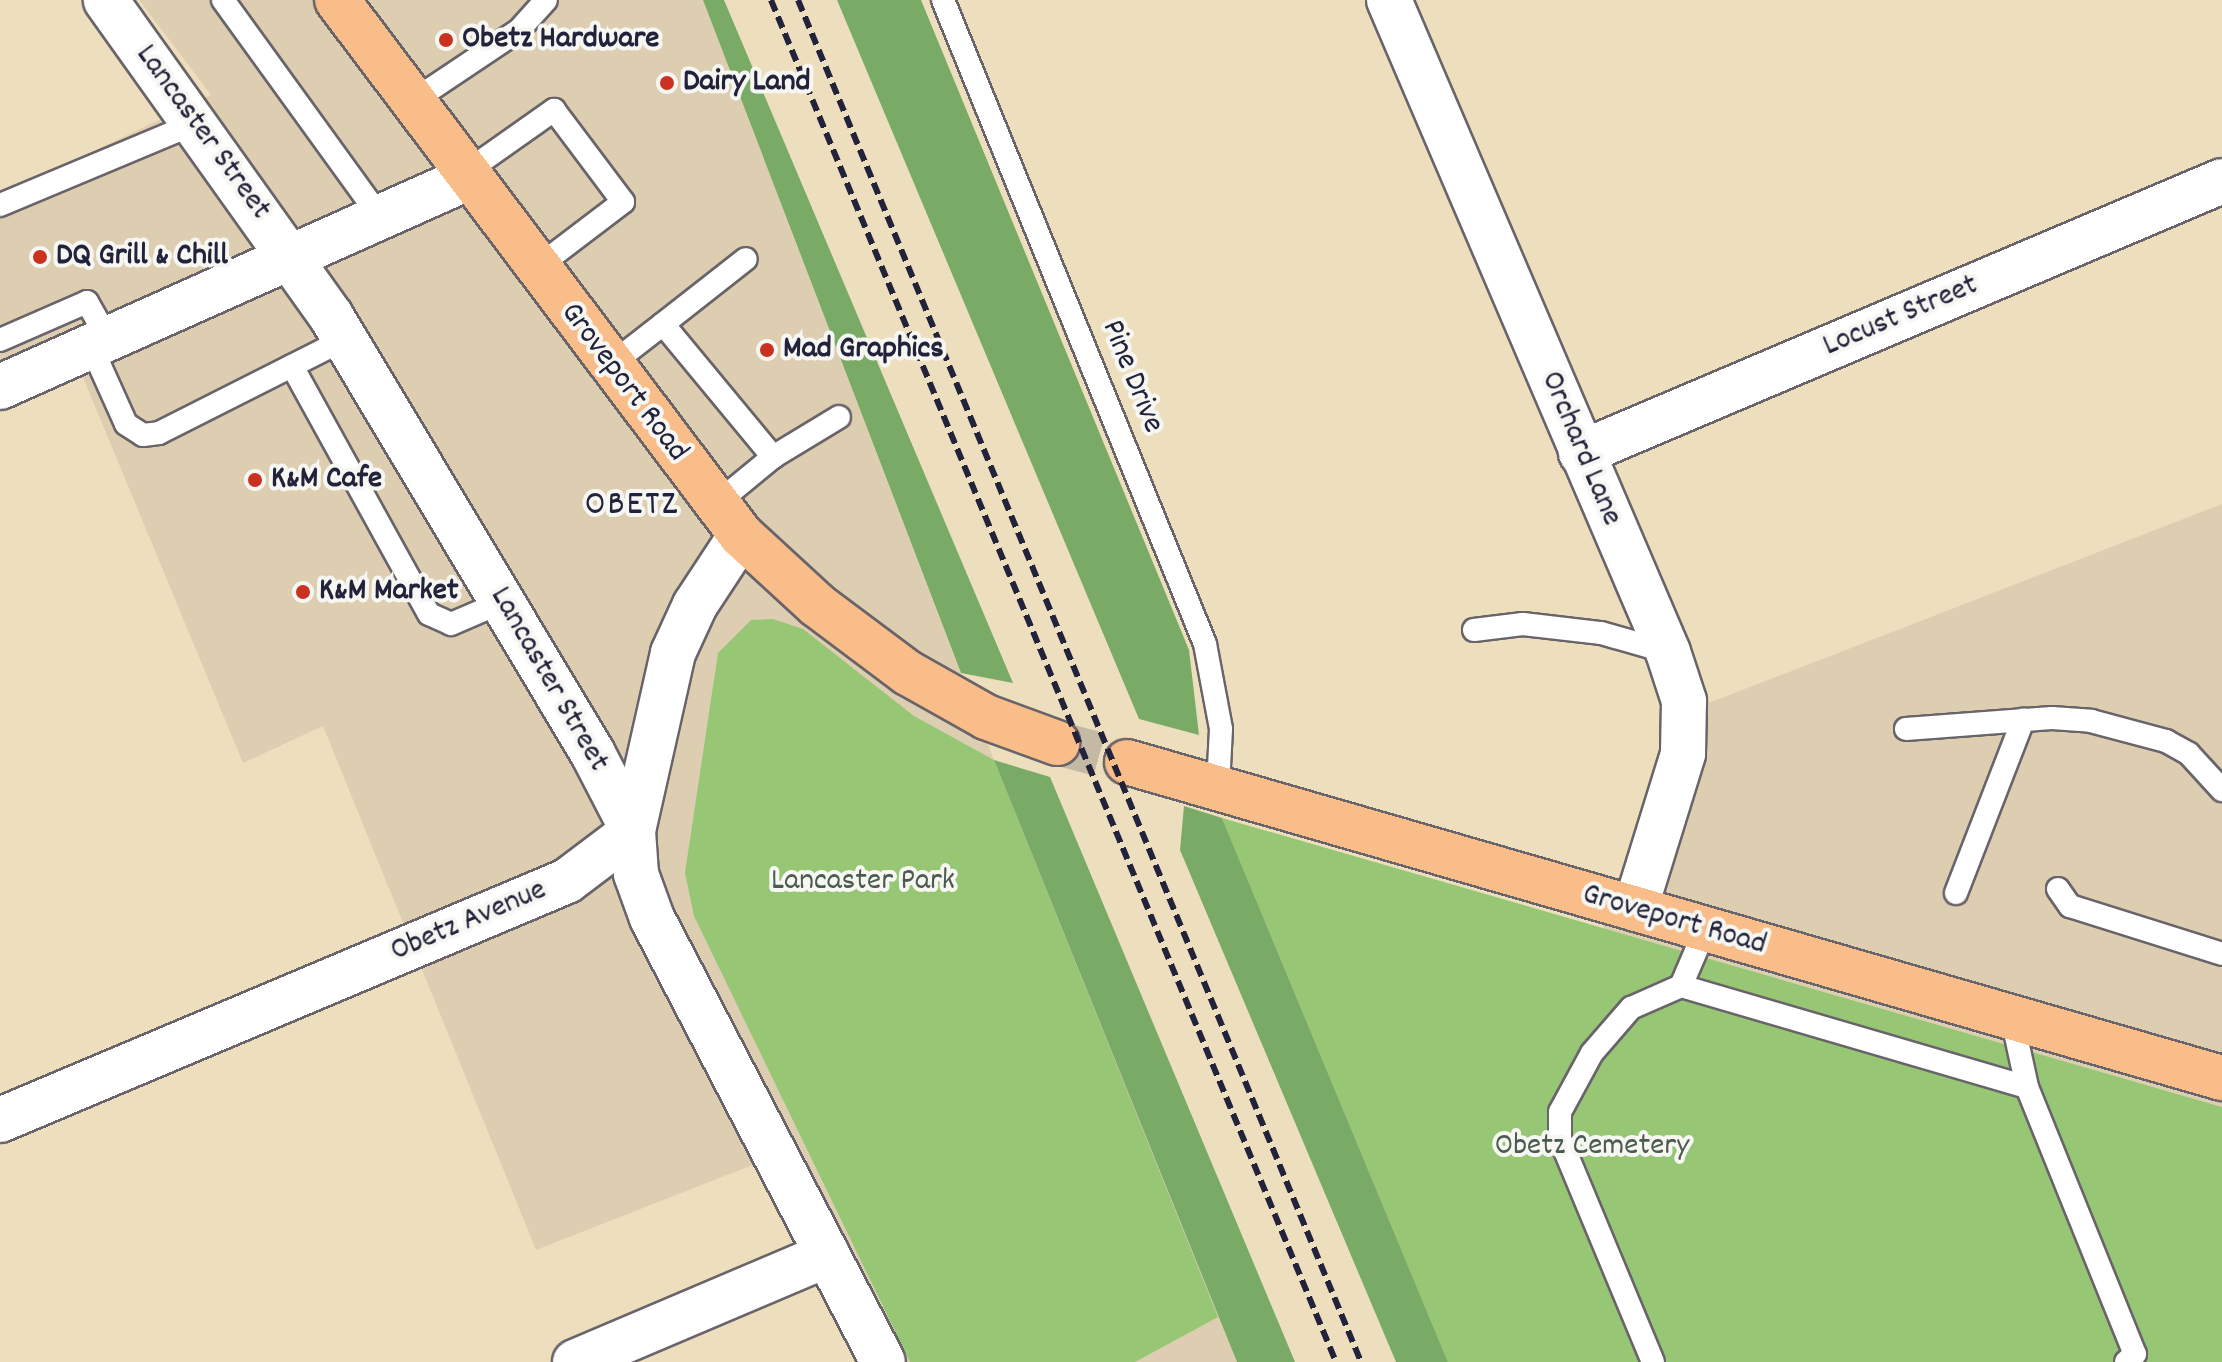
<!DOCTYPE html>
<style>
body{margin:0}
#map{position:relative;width:2222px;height:1362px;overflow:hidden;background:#eddfbe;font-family:Dekko,sans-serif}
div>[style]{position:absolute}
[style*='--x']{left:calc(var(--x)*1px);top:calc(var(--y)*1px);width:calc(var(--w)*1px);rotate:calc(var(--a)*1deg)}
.built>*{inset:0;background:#ddceb2}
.green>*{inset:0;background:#97c674}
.forest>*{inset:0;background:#79ab66}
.primary-tunnel>*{height:44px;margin-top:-22px;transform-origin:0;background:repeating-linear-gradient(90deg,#c4b9a4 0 44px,transparent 0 66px)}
.roads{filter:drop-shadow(2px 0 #696469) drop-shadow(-2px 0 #696469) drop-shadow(0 2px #696469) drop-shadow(0 -2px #696469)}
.service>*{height:22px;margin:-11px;padding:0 11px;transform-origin:11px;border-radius:11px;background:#fff}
.minor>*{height:44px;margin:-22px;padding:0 22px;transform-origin:22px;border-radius:22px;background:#fff}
.tertiary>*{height:44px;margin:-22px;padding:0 22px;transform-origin:22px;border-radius:22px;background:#fff}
.primary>*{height:44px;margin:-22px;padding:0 22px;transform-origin:22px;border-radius:22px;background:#f8bd88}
.rail>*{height:6px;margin-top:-3px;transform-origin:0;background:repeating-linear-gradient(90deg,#22223b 0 12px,transparent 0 18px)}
.dots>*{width:22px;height:22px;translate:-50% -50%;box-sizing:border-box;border:4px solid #f6f6f2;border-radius:50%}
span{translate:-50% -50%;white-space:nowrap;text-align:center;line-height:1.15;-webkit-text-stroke:8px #f6f6f2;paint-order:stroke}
.poi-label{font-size:32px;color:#22223b;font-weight:700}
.left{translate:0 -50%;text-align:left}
.street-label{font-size:32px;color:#22223b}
.park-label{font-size:32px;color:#4b5b4f}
.quarter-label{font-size:36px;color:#22223b;letter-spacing:2px}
</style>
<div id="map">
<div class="built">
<i style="clip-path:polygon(139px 0,703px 0,994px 760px,1237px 1362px,906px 1362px,793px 1149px,536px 1250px,323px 726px,243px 763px,82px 375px,0 411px,0 196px,211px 95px)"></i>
<i style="clip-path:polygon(2222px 504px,2222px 1107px,1603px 928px,1670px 718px)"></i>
</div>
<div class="green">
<i style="clip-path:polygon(773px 619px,803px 629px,914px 716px,994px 760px,1218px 1317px,1135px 1362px,910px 1362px,694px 916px,685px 873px,718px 653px,751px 620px)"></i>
<i style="clip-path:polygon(1222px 818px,2222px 1107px,2222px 1362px,1448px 1362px)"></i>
</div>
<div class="forest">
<i style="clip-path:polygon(703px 0,724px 0,1013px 683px,961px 673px)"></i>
<i style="clip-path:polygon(837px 0,921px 0,1189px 650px,1199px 735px,1139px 719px)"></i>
<i style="clip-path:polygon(994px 760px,1050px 777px,1295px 1362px,1237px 1362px)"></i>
<i style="clip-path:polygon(1184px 806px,1222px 818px,1448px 1362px,1396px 1362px,1180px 850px)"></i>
</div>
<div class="primary-tunnel">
<i style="--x:1057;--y:743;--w:73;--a:15.2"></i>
</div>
<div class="roads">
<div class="service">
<i style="--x:223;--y:0;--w:268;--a:54.1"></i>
<i style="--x:943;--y:0;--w:695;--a:67.86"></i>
<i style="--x:1205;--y:644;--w:86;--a:79.3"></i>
<i style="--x:1221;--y:729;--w:58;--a:93"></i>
<i style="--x:413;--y:101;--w:128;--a:-33.8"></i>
<i style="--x:519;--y:30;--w:40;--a:-48"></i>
<i style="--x:466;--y:172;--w:108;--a:-35.2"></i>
<i style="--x:554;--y:110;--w:115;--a:53.1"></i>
<i style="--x:623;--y:202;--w:109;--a:142.8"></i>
<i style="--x:0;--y:205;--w:212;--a:-22.7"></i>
<i style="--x:663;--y:324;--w:105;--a:-38.1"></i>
<i style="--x:0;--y:340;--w:95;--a:-23.6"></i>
<i style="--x:87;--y:302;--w:43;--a:60.4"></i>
<i style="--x:91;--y:346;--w:85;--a:65.8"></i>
<i style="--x:126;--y:424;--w:20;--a:33"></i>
<i style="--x:143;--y:435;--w:16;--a:-7"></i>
<i style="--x:159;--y:433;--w:208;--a:-26.8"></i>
<i style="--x:292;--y:366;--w:283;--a:61.1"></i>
<i style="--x:429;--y:614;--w:24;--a:24"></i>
<i style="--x:451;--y:624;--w:56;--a:-23.3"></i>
<i style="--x:609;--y:366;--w:68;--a:-37.9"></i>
<i style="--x:663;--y:324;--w:173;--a:50.4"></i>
<i style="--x:773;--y:457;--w:74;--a:140.5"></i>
<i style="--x:773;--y:457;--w:77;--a:-31.2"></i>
<i style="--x:1474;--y:630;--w:49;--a:-7"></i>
<i style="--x:1523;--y:624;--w:79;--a:6.6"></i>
<i style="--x:1601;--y:633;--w:70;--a:15.8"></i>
<i style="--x:1906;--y:729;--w:146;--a:-4.3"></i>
<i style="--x:2052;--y:718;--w:39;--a:4"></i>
<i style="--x:2091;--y:721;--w:78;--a:14.9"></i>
<i style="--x:2166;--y:741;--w:26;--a:29"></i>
<i style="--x:2189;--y:754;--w:49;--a:47.5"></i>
<i style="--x:2058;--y:889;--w:21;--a:55"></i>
<i style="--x:2070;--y:906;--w:159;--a:17.5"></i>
<i style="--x:1956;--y:893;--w:186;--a:-68.8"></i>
<i style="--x:1681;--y:986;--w:360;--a:16.3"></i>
<i style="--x:2012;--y:1018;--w:71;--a:77.7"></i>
<i style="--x:2027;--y:1087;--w:288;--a:68"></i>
<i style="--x:2135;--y:1354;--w:12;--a:138"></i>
<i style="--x:1653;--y:1362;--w:242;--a:-112.6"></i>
<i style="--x:1560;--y:1139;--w:27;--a:-90"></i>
<i style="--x:1560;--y:1112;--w:67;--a:-61.5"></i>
<i style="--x:1592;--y:1053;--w:60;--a:-49.1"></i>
<i style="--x:1631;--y:1008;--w:55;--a:-23.7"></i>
<i style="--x:1681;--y:986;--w:61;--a:-66.8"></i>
</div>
<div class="minor">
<i style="--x:1389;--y:0;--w:709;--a:66.83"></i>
<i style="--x:1668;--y:652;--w:52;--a:71.9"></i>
<i style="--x:1684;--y:701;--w:53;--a:91.1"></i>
<i style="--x:1683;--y:754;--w:162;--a:107.2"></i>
<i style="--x:0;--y:387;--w:515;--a:-24.08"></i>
<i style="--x:1581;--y:453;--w:696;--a:-22.99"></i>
<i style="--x:0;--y:1120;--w:615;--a:-22.86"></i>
<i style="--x:567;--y:881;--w:83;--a:-37.1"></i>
<i style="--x:633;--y:831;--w:89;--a:-117.4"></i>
<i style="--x:592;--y:752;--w:508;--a:-120.91"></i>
<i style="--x:331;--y:316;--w:388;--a:-125.5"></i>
<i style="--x:575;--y:1362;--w:274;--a:-23"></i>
</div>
<div class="tertiary">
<i style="--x:741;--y:535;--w:84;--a:123.3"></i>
<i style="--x:695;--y:605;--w:53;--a:114.6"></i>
<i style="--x:673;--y:653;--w:182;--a:102.7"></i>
<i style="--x:633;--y:831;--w:43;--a:86"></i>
<i style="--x:636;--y:874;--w:47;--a:70"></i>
<i style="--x:652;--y:918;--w:500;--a:62.51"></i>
</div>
<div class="primary">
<i style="--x:337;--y:0;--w:670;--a:52.94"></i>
<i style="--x:741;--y:535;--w:103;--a:42.6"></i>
<i style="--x:817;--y:605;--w:114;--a:36.8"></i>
<i style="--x:908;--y:673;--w:90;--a:29.4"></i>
<i style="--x:986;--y:717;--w:76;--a:20.1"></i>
<i style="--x:1127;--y:762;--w:1140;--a:16.1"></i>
</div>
</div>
<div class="rail">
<i style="--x:771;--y:0;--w:1475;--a:67.47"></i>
<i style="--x:798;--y:0;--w:1474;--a:67.54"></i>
</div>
<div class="dots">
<i style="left:446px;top:40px;background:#c8321e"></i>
<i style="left:667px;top:83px;background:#c8321e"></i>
<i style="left:40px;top:257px;background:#c8321e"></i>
<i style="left:767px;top:350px;background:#c8321e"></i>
<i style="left:255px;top:480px;background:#c8321e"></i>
<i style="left:303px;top:592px;background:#c8321e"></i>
</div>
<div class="poi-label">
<span class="left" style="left:462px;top:40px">Obetz Hardware</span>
<span class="left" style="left:683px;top:83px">Dairy Land</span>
<span class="left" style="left:56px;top:257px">DQ Grill &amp; Chill</span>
<span class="left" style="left:783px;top:350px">Mad Graphics</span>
<span class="left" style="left:271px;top:480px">K&amp;M Cafe</span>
<span class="left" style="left:319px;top:592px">K&amp;M Market</span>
</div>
<div class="street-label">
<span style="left:202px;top:133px;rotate:54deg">Lancaster Street</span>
<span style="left:1901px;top:317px;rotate:-23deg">Locust Street</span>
<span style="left:1131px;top:377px;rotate:68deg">Pine Drive</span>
<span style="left:623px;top:383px;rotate:53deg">Groveport Road</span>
<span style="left:1580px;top:449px;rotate:67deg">Orchard Lane</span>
<span style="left:548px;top:680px;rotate:60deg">Lancaster Street</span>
<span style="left:1674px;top:921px;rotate:16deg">Groveport Road</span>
<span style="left:469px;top:922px;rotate:-23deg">Obetz Avenue</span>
</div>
<div class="park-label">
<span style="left:863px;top:882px">Lancaster Park</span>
<span style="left:1592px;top:1147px">Obetz Cemetery</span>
</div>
<div class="quarter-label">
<span style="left:632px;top:507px">OBETZ</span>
</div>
</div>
